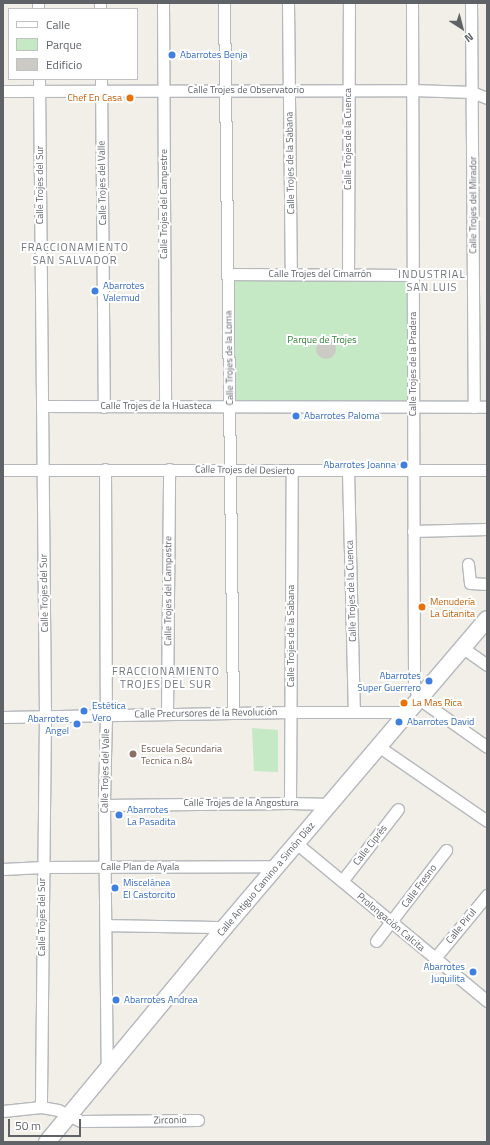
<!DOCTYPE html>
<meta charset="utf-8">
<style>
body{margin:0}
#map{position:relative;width:490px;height:1145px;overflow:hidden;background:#f1efe8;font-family:"Titillium Web",sans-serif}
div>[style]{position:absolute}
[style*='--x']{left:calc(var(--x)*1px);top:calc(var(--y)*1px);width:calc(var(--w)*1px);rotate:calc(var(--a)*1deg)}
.green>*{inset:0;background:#c5e8c5;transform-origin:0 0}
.building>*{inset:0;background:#cccac5}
.round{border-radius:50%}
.roads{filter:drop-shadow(1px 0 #b5b8bc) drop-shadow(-1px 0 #b5b8bc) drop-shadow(0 1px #b5b8bc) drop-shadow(0 -1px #b5b8bc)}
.street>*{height:11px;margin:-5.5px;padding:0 5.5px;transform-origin:5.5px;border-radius:5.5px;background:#fff}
.secondary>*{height:16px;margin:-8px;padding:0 8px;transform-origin:8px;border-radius:8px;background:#fff}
.dots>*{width:11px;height:11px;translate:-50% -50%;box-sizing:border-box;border:2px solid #fff;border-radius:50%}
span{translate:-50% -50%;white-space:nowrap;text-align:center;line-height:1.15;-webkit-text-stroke:4px #fff;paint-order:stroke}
.shop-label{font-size:10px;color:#366cbe}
.left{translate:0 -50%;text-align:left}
.right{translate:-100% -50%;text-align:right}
.street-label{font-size:10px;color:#5f6368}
.food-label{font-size:10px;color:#c56008}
.park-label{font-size:10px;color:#348238}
.education-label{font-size:10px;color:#785e54}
.neighbourhood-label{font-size:11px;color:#70757a;letter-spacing:1px}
.frame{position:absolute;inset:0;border:4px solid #5f6368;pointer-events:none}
.legend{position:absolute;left:8px;top:8px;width:130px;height:72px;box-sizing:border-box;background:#fff;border:1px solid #bfc1c3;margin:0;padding:5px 7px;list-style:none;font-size:12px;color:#5f6368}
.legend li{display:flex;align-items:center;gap:8px;height:20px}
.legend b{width:20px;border:1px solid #bfc1c3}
.north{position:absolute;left:442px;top:8px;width:40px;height:40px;-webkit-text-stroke:3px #fff;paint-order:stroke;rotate:144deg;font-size:11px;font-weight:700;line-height:16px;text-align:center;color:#5f6368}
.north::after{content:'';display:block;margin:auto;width:14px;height:18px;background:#5f6368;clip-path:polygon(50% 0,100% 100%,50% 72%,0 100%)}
.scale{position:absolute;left:8px;top:1119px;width:73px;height:18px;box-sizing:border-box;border:2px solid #5f6368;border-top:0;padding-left:5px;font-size:12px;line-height:14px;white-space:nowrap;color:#5f6368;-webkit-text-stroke:3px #fff;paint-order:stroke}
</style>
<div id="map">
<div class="green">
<i style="left:235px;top:278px;width:174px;height:124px"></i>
<i style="clip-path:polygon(252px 728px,278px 730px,278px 772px,254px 771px)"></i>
</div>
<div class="building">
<i class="round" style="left:316px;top:339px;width:20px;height:20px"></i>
</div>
<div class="roads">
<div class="street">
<i style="--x:38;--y:3;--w:6;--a:90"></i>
<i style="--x:100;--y:3;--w:6;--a:90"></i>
<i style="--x:163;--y:3;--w:403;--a:89.7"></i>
<i style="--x:224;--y:3;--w:710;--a:89.27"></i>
<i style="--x:288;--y:3;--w:271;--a:89.4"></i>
<i style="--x:412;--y:3;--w:683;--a:89.83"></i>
<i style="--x:414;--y:686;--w:14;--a:69"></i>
<i style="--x:419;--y:699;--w:83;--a:35.2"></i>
<i style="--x:471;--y:3;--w:404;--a:89.6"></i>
<i style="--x:39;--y:79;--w:637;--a:89.46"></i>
<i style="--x:45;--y:716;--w:391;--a:90.6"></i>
<i style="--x:101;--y:79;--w:328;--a:89.5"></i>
<i style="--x:3;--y:91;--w:409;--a:-0.1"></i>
<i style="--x:412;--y:90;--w:60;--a:1.9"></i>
<i style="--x:472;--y:92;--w:16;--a:22"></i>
<i style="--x:228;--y:274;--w:184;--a:0.3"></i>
<i style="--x:348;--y:274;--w:271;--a:-89.8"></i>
<i style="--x:42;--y:406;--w:445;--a:0.1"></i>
<i style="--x:105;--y:469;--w:245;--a:89.8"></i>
<i style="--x:106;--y:714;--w:91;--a:91.3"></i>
<i style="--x:104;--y:805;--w:266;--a:89.4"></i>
<i style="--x:3;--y:470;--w:484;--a:0"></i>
<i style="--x:348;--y:471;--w:240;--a:88.6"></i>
<i style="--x:413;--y:531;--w:74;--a:-1.5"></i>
<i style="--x:468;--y:564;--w:19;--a:84"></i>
<i style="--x:470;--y:583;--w:17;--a:3"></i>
<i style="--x:463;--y:648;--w:29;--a:35"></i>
<i style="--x:167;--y:713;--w:244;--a:-89.5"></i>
<i style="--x:3;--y:717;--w:287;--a:-1"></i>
<i style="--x:290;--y:712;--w:118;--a:0"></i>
<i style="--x:378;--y:746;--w:132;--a:34.5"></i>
<i style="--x:290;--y:803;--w:333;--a:-89.7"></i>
<i style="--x:104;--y:805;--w:186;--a:-0.6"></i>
<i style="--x:290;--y:803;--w:40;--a:1.4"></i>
<i style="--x:296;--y:843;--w:248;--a:39.6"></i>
<i style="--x:3;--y:869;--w:40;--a:-2.9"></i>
<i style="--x:43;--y:867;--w:234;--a:-0.2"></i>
<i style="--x:342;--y:881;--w:91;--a:-52.1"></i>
<i style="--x:106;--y:925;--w:119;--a:1"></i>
<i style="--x:376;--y:941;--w:115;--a:-52.4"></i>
<i style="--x:435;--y:958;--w:82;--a:-50.5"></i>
<i style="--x:3;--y:1111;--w:38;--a:-6"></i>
<i style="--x:41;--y:1107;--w:17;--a:10"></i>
<i style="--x:58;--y:1110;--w:25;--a:26"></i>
<i style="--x:81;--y:1121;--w:117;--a:-0.5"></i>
</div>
<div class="secondary">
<i style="--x:47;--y:1142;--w:279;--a:-50.4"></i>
<i style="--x:225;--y:927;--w:404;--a:-49.6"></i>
</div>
</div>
<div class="dots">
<i style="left:172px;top:55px;background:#3f7fe0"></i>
<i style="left:130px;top:98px;background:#e8710a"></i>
<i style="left:95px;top:291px;background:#3f7fe0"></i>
<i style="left:296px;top:416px;background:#3f7fe0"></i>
<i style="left:404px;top:465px;background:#3f7fe0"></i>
<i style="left:422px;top:607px;background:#e8710a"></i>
<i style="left:429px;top:681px;background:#3f7fe0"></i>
<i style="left:404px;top:703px;background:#e8710a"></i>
<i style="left:84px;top:711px;background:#3f7fe0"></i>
<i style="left:399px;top:722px;background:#3f7fe0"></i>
<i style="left:77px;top:724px;background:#3f7fe0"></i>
<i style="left:133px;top:754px;background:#8d6e63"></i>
<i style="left:119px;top:815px;background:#3f7fe0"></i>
<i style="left:115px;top:888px;background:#3f7fe0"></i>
<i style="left:473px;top:972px;background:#3f7fe0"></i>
<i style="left:116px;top:1000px;background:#3f7fe0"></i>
</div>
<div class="shop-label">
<span class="left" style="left:180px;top:55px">Abarrotes Benja</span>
<span class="left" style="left:103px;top:291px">Abarrotes<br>Valemud</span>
<span class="left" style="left:304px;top:416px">Abarrotes Paloma</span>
<span class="right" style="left:396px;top:465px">Abarrotes Joanna</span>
<span class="right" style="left:421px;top:681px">Abarrotes<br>Super Guerrero</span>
<span class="left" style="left:92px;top:711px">Estética<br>Vero</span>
<span class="right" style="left:69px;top:724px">Abarrotes<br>Angel</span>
<span class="left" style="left:407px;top:722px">Abarrotes David</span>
<span class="left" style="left:127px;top:815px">Abarrotes<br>La Pasadita</span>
<span class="left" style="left:123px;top:888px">Miscelánea<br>El Castorcito</span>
<span class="right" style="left:465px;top:972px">Abarrotes<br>Juquilita</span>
<span class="left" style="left:124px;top:1000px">Abarrotes Andrea</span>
</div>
<div class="street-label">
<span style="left:246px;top:90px">Calle Trojes de Observatorio</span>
<span style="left:348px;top:139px;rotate:-90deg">Calle Trojes de la Cuenca</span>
<span style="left:290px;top:163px;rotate:-91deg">Calle Trojes de la Sabana</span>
<span style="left:102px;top:183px;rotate:-91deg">Calle Trojes del Valle</span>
<span style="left:40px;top:185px;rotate:-90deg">Calle Trojes del Sur</span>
<span style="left:164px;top:204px;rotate:-90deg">Calle Trojes del Campestre</span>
<span style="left:473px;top:205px;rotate:-90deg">Calle Trojes del Mirador</span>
<span style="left:320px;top:274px">Calle Trojes del Cimarrón</span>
<span style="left:229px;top:358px;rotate:-91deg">Calle Trojes de la Loma</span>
<span style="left:413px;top:364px;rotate:-90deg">Calle Trojes de la Pradera</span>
<span style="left:156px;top:406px">Calle Trojes de la Huasteca</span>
<span style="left:245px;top:470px;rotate:1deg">Calle Trojes del Desierto</span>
<span style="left:168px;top:591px;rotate:-90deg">Calle Trojes del Campestre</span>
<span style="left:351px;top:591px;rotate:-92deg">Calle Trojes de la Cuenca</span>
<span style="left:44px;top:593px;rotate:-91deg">Calle Trojes del Sur</span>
<span style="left:291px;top:636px;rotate:-90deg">Calle Trojes de la Sabana</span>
<span style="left:206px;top:713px;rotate:-1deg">Calle Precursores de la Revolución</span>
<span style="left:105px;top:771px;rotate:-89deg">Calle Trojes del Valle</span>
<span style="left:241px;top:803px">Calle Trojes de la Angostura</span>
<span style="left:370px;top:845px;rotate:-52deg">Calle Ciprés</span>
<span style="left:140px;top:867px">Calle Plan de Ayala</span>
<span style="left:266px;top:879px;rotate:-50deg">Calle Antiguo Camino a Simón Díaz</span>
<span style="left:419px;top:886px;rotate:-53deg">Calle Fresno</span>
<span style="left:42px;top:917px;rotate:-90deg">Calle Trojes del Sur</span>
<span style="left:391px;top:922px;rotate:40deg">Prolongación Calcita</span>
<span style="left:461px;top:926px;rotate:-51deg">Calle Pirul</span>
<span style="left:170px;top:1120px;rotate:-1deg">Zirconio</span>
</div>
<div class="food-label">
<span class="right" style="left:122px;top:98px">Chef En Casa</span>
<span class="left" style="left:430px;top:607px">Menudería<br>La Gitanita</span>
<span class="left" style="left:412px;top:703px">La Mas Rica</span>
</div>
<div class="park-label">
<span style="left:322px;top:340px">Parque de Trojes</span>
</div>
<div class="education-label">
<span class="left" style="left:141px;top:754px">Escuela Secundaria<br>Tecnica n.84</span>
</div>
<div class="neighbourhood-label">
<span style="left:75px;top:254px">FRACCIONAMIENTO<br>SAN SALVADOR</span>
<span style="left:432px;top:281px">INDUSTRIAL<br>SAN LUIS</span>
<span style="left:166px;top:678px">FRACCIONAMIENTO<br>TROJES DEL SUR</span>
</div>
<div class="frame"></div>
<ul class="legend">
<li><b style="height:5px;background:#fff"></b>Calle</li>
<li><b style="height:11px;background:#c5e8c5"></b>Parque</li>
<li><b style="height:11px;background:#cccac5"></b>Edificio</li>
</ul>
<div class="north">N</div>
<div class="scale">50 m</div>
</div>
